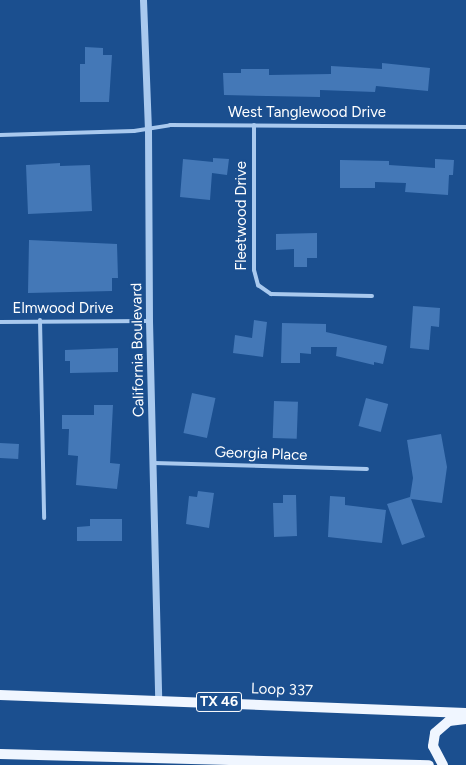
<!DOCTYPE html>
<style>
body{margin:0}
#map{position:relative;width:466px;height:765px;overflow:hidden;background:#1b4f8f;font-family:Figtree,sans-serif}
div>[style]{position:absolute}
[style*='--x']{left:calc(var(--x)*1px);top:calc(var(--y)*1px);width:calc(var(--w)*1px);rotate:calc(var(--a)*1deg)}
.building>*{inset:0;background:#4478b7;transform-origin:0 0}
.minor>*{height:4px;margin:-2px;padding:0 2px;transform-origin:2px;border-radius:2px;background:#a9c9ee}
.tertiary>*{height:7px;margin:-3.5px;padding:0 3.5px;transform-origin:3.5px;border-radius:3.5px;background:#a9c9ee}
.primary>*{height:10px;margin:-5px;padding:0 5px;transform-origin:5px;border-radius:5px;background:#f0f6ff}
span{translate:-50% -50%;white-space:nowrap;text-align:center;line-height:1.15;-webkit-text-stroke:4px #1b4f8f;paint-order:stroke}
.shield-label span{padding:1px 3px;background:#1b4f8f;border:1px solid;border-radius:3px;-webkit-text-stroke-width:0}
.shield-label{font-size:14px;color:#fff;font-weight:700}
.street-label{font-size:15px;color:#fff}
</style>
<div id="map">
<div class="building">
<i style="clip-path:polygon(85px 47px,103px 48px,103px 55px,112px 55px,109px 102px,80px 102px,80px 64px,85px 64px)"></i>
<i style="clip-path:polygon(382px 63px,430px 68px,428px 91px,376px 86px,375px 92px,320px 90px,320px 97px,224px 95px,223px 73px,241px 73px,241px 69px,269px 69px,269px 75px,331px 74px,331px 66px,382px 69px)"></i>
<i style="clip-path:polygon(213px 158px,229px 159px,227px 175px,212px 173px,210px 200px,180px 197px,183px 159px,213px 162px)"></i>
<i style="clip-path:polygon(435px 159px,454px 160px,453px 175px,449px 175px,448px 195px,405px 192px,406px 183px,375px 182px,375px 188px,340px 188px,340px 160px,389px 161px,389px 165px,435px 168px)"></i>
<i style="clip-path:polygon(60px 163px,60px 166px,90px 165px,92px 211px,28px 214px,26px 165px)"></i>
<i style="clip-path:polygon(317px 233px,317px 258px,307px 258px,307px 267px,294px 267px,294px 249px,276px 250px,276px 234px)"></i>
<i style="clip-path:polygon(29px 240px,117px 244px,118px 278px,112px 278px,112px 291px,28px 293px)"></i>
<i style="clip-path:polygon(413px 306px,440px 308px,439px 327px,431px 326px,429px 350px,410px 348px)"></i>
<i style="clip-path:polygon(254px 320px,267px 322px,263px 357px,233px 353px,235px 335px,252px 338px)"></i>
<i style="clip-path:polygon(282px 323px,326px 324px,326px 332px,387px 346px,383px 364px,374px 362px,374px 365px,336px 356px,337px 347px,311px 347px,311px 354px,300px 353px,300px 363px,281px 363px)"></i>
<i style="clip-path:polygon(118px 348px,118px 372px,70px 373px,70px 361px,65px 361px,65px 350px)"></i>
<i style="left:192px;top:393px;width:24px;height:41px;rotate:12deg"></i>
<i style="left:366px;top:398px;width:23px;height:29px;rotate:15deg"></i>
<i style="left:274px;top:401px;width:24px;height:37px;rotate:2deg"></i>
<i style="clip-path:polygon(94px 405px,113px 405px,110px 463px,120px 464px,117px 489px,76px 485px,78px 456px,68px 455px,69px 429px,62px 429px,62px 415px,94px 415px)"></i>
<i style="clip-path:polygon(441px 434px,447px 467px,442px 503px,411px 499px,425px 537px,402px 545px,387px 504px,410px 497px,413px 478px,407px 440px)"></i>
<i style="left:0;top:443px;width:19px;height:15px;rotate:3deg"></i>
<i style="clip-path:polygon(198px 491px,214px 493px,209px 528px,186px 524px,189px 496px,197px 497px)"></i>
<i style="clip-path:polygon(283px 495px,296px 495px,297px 536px,274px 537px,273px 503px,283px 503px)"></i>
<i style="clip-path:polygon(330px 496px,345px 497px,345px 505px,386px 510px,382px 543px,328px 537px)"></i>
<i style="clip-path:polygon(90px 519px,122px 519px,122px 541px,77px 541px,77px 527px,90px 526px)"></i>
</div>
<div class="minor">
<i style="--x:254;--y:125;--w:145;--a:90"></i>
<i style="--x:254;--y:270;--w:16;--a:75"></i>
<i style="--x:258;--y:285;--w:16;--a:35"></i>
<i style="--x:271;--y:294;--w:101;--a:1.1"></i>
<i style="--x:0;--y:135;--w:134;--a:-1.7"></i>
<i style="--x:134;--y:131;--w:36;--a:-9"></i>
<i style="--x:170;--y:125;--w:296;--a:0.4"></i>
<i style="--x:40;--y:320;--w:198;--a:88.8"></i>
<i style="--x:0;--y:322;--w:149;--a:-0.4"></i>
<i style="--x:154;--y:463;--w:213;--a:1.6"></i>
</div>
<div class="tertiary">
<i style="--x:143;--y:0;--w:129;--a:87.8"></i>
<i style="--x:148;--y:129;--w:192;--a:89.7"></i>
<i style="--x:149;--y:321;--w:378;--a:88.6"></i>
</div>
<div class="primary">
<i style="--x:0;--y:695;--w:466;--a:2.2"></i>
<i style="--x:0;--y:754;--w:429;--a:1.5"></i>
<i style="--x:443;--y:765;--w:21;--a:-118"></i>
<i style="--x:433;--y:746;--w:13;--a:-81"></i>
<i style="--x:435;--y:733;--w:18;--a:-41"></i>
<i style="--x:449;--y:721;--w:17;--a:-7"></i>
</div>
<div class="shield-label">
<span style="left:219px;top:702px">TX 46</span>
</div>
<div class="street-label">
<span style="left:307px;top:113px">West Tanglewood Drive</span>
<span style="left:242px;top:216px;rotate:-90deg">Fleetwood Drive</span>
<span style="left:63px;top:309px">Elmwood Drive</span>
<span style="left:138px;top:350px;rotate:-91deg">California Boulevard</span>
<span style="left:261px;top:454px;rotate:2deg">Georgia Place</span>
<span style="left:282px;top:690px;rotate:2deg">Loop 337</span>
</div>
</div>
